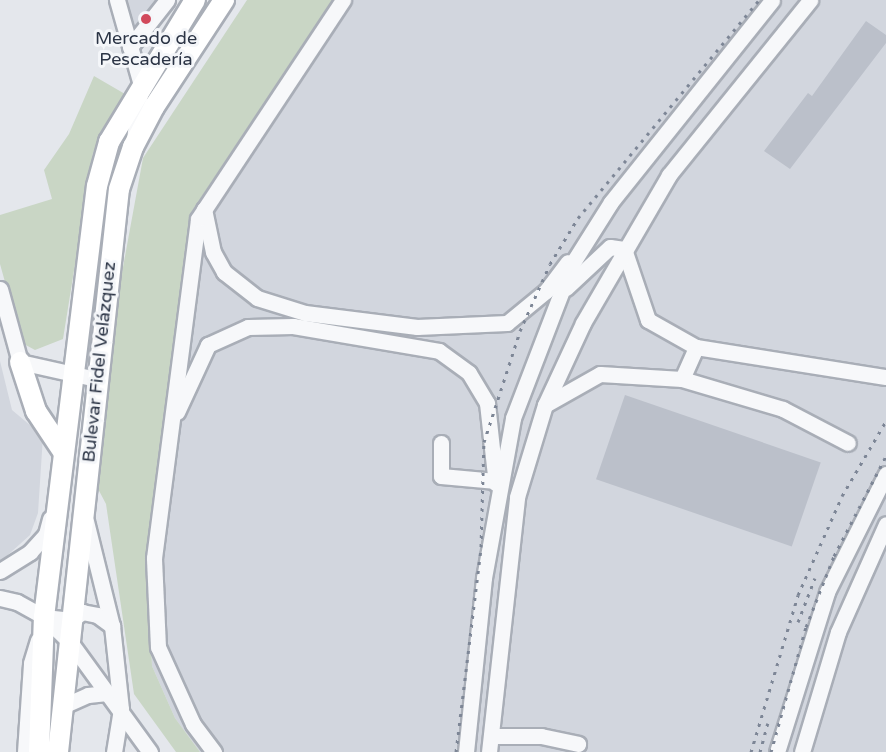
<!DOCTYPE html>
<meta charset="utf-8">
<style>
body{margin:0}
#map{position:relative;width:886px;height:752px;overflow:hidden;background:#e4e7ec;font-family:"Varela Round",sans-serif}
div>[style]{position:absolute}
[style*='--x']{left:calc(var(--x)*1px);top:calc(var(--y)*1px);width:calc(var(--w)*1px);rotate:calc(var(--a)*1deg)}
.built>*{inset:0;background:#d2d6de}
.green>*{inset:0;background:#c9d6c5}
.building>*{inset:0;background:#bbc0ca;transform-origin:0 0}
.roads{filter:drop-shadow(2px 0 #a9aeb7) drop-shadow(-2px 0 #a9aeb7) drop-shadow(0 2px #a9aeb7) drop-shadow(0 -2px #a9aeb7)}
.minor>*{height:15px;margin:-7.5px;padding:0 7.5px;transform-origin:7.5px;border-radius:7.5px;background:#f7f8fa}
.major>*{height:20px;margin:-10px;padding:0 10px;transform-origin:10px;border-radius:10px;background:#fff}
.rail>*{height:3px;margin-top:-1.5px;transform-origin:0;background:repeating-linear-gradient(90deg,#7d8696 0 3px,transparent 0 9px)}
.dots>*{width:16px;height:16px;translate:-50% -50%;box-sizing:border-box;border:3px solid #f4f6f9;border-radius:50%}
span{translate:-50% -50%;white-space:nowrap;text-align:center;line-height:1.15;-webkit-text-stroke:6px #f4f6f9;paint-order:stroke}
.poi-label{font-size:18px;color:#2b3445}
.street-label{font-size:18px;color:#2b3445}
</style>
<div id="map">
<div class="built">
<i style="clip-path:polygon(123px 0,177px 0,145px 47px,133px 39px)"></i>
<i style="clip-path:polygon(334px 0,886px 0,886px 752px,200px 752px,175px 718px,152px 666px,147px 557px,190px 214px)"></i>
<i style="clip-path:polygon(0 361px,12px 410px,43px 436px,38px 513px,30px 535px,0 562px)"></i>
</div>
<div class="green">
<i style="clip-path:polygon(247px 0,334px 0,190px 214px,147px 557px,152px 666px,175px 718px,200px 752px,176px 752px,134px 694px,106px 504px,96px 485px,121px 278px,143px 158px)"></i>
<i style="clip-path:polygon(94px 76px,125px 94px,93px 153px,63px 339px,35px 350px,22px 343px,0 264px,0 215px,52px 199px,44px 170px,69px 134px)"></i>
</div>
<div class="building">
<i style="clip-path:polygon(866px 21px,886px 35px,886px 43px,790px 169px,764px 151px,808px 93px,812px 96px)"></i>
<i style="left:625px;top:395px;width:207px;height:89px;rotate:19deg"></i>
</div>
<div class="roads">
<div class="minor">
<i style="--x:117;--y:0;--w:88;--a:74.2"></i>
<i style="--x:141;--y:85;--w:55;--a:97.3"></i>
<i style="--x:130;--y:47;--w:60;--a:-51.8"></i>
<i style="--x:204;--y:209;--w:44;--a:78.2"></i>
<i style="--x:213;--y:252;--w:23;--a:61"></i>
<i style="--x:224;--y:272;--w:42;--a:38.2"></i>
<i style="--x:257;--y:298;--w:50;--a:17.4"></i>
<i style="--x:305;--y:313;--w:113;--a:7.1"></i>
<i style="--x:417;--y:327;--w:90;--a:-2.5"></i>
<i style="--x:507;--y:323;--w:50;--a:-39.4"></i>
<i style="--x:546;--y:291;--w:36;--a:-53"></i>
<i style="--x:566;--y:288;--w:60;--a:-43"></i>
<i style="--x:610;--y:247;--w:14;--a:8"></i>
<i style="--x:624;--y:249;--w:75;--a:71.3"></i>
<i style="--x:648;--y:320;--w:55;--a:29.4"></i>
<i style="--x:696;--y:347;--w:192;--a:9"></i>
<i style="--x:0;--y:289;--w:76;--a:74.7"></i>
<i style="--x:20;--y:362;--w:78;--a:12.6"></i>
<i style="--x:682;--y:379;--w:35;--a:-66"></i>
<i style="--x:545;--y:405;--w:63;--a:-29.4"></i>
<i style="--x:600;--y:374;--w:82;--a:3.5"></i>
<i style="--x:682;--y:379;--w:105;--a:16.5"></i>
<i style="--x:783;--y:409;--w:73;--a:27.6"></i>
<i style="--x:177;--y:412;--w:74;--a:-65.2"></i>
<i style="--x:208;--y:345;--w:44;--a:-24.2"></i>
<i style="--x:248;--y:327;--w:45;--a:-1.3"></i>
<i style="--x:293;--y:326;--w:148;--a:9.7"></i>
<i style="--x:439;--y:351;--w:37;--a:36"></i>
<i style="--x:469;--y:373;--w:35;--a:59"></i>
<i style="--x:487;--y:403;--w:81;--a:83.7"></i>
<i style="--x:441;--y:443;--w:33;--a:90"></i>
<i style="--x:441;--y:476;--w:55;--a:5.2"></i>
<i style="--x:86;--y:521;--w:108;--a:76.1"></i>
<i style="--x:112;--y:626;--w:83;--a:83.8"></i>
<i style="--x:121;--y:709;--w:44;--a:99.2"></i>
<i style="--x:0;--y:571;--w:36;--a:-32"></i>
<i style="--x:30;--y:552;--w:24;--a:-48"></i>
<i style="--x:46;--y:534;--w:16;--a:-75"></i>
<i style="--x:0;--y:598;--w:17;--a:13"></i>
<i style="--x:17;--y:602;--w:31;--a:29"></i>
<i style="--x:44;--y:617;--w:28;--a:6"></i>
<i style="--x:72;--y:620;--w:13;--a:-39"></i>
<i style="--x:82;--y:612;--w:15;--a:11"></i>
<i style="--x:97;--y:615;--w:19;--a:36"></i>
<i style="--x:44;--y:617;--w:36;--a:44"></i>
<i style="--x:70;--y:642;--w:136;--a:54"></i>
<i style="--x:63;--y:706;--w:27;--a:-24"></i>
<i style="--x:88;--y:695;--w:19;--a:-6"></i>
<i style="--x:491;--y:736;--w:50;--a:0"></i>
<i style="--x:541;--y:736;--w:38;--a:12"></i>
<i style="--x:25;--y:752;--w:89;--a:-86.1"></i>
<i style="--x:31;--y:663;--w:24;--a:-73"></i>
<i style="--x:214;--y:752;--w:35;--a:-127"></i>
<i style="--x:193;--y:724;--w:85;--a:-114.4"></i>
<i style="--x:158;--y:647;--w:89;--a:-92.6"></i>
<i style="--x:154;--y:558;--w:342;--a:-82.6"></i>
<i style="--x:198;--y:219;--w:263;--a:-56.5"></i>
<i style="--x:466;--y:752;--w:175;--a:-84.1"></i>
<i style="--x:484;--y:578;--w:163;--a:-79.7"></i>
<i style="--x:513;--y:418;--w:165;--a:-69"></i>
<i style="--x:572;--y:264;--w:73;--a:-57.8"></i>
<i style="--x:611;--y:202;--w:258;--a:-51.4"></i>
<i style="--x:489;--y:752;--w:257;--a:-83.7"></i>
<i style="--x:517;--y:497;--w:96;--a:-73.1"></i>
<i style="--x:545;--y:405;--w:90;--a:-65.1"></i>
<i style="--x:583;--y:323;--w:171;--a:-59.8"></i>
<i style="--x:669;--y:175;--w:225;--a:-51.1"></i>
<i style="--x:777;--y:752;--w:168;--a:-72.6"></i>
<i style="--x:827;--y:592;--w:132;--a:-63.4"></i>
<i style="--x:802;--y:752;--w:125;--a:-73.3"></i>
<i style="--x:838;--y:632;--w:118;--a:-66"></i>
</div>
<div class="major">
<i style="--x:20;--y:362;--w:52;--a:71.9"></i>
<i style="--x:36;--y:411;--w:47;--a:56.3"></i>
<i style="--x:39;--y:752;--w:135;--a:-87.9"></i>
<i style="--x:44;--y:617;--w:434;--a:-83"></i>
<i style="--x:97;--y:186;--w:46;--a:-74.7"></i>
<i style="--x:109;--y:142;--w:166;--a:-58.8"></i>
<i style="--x:58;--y:752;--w:566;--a:-83.82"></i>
<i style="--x:119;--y:189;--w:44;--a:-71.6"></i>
<i style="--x:133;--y:147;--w:45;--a:-62.3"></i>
<i style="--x:154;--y:107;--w:128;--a:-56.8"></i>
</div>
</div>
<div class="rail">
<i style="--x:798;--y:622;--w:47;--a:-68.9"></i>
<i style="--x:456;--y:752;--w:207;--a:-83"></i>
<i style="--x:481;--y:547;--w:105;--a:-88.4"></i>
<i style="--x:484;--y:442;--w:117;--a:-72"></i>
<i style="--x:520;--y:331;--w:73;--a:-65.9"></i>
<i style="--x:550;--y:264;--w:54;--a:-58.7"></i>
<i style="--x:578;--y:218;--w:283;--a:-50.3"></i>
<i style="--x:751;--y:752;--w:164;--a:-73.3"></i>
<i style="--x:798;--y:595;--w:108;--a:-66"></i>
<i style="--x:842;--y:496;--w:87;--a:-59.6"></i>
<i style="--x:760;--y:752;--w:30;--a:-75"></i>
<i style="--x:771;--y:752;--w:130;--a:-74.4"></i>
<i style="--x:806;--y:627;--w:76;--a:-68.5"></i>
<i style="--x:834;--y:556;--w:113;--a:-62.5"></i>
</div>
<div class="dots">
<i style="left:146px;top:19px;background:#d1495b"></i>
</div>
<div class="poi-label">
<span style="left:146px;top:49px">Mercado de<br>Pescadería</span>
</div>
<div class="street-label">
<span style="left:99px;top:362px;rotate:-84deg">Bulevar Fidel Velázquez</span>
</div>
</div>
